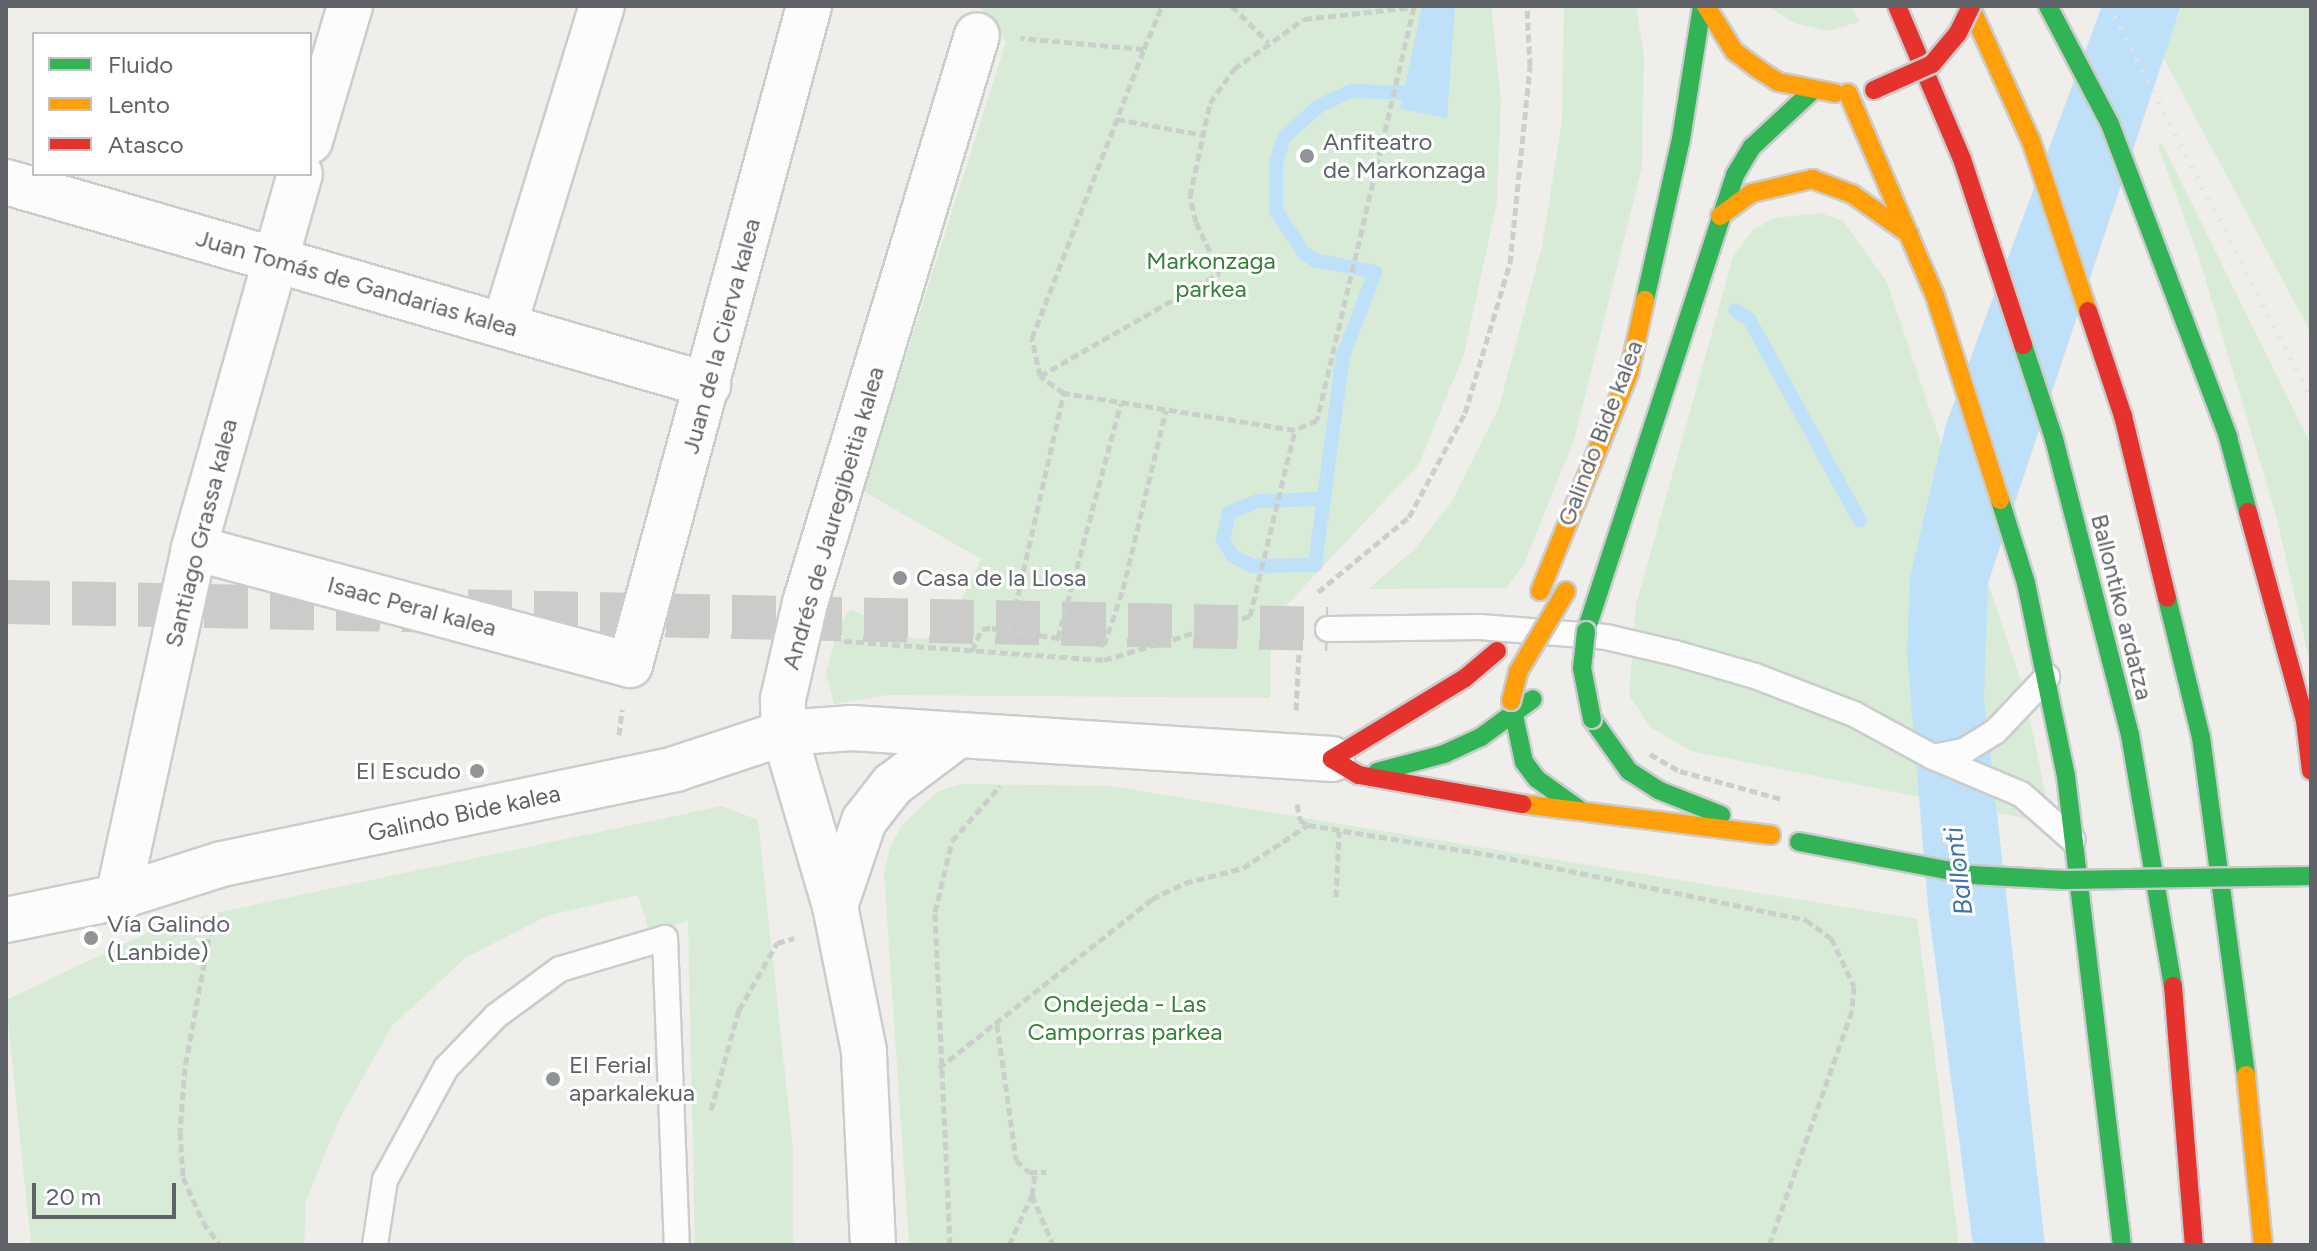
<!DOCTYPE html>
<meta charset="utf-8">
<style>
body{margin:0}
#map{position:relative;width:2317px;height:1251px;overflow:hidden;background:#efeeea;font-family:Figtree,sans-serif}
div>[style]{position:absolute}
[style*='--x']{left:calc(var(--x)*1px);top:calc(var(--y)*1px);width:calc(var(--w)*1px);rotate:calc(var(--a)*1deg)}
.green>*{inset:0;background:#d8ebd6}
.water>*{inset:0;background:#bfe0f9}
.stream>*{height:14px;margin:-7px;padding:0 7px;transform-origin:7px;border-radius:7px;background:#bfe0f9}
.secondary-tunnel>*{height:44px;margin-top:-22px;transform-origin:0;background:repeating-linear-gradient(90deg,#cbcbca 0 44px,transparent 0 66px)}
.path>*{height:5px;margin-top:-2.5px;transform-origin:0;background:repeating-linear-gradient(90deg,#cacfcc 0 8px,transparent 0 12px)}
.roads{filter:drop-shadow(2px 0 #cbcccc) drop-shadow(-2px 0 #cbcccc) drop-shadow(0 2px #cbcccc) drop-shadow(0 -2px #cbcccc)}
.lane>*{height:24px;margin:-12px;padding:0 12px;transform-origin:12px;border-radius:12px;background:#fdfcfc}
.street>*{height:44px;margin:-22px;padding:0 22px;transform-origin:22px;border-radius:22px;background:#fdfcfc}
.fast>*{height:18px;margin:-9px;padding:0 9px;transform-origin:9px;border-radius:9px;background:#30b455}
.slow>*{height:18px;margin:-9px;padding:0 9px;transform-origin:9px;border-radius:9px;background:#ff9f0a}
.jam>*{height:18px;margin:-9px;padding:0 9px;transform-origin:9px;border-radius:9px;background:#e5322d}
.rail>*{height:6px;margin-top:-3px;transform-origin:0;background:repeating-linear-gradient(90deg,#e4e4e4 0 2px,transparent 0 12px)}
.path-bridge>*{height:5px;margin-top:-2.5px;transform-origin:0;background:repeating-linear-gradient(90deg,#cacfcc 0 8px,transparent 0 12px)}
.bridges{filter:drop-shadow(2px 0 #cacacb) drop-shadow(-2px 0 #cacacb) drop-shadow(0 2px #cacacb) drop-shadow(0 -2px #cacacb)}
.fast-bridge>*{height:18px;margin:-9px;padding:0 9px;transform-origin:9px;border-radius:9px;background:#30b455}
.slow-bridge>*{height:18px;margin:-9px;padding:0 9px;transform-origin:9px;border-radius:9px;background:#ff9f0a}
.jam-bridge>*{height:18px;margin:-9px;padding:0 9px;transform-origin:9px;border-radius:9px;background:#e5322d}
.dots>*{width:22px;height:22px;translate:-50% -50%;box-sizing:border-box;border:4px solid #fff;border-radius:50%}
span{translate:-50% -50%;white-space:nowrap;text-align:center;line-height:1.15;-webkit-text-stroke:6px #fff;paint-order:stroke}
.poi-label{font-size:24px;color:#5f6368}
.left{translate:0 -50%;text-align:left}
.right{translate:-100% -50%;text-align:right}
.park-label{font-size:24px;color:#348238}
.street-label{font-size:24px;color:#5f6368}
.water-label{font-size:26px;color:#4174aa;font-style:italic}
.frame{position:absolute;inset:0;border:8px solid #5f6368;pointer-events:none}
.legend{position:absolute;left:32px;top:32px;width:280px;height:144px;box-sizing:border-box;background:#fff;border:2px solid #bfc1c3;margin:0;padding:10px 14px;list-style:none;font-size:24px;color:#5f6368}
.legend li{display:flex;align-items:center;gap:16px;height:40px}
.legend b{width:40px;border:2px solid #bfc1c3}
.scale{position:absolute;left:32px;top:1183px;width:144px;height:36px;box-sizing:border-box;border:4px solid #5f6368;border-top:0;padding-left:10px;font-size:24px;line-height:28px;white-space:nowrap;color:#5f6368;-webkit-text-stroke:6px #fff;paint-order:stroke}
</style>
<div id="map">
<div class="green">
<i style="clip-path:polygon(979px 6px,1491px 6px,1501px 98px,1497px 202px,1464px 354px,1419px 464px,1271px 622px,1270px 698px,887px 695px,834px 704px,826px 673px,838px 628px,850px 609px,914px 639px,944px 636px,981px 559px,863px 491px,1006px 42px)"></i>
<i style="clip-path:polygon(1564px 6px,1636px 6px,1644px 54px,1642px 167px,1574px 440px,1524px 564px,1506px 588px,1368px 589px,1414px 550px,1451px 503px,1499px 407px,1542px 246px,1562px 121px)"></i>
<i style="clip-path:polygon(1768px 6px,1851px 6px,1859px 22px,1828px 31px,1794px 23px)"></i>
<i style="clip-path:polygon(2182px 6px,2311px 6px,2311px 333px,2163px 57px)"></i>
<i style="clip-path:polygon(2162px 143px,2311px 445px,2311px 667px,2276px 515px,2199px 258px,2158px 146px)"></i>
<i style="clip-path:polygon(1820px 213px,1843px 221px,1887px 282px,2023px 687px,2052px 824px,1691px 751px,1650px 727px,1629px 695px,1636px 605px,1733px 257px,1753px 230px,1774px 218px)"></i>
<i style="clip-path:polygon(961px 784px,1110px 786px,1917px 919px,1959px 1245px,909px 1245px,884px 873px,890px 847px,902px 825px,937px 792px)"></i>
<i style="clip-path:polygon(722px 806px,758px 820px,793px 1149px,793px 1245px,695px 1245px,688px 921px,649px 931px,638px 895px,549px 915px,465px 958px,392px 1026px,340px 1118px,306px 1200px,304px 1245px,31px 1245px,6px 1000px,168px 923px)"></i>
</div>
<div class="water">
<i style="clip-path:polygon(1422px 6px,1455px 6px,1447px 118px,1400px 109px)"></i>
<i style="clip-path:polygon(2102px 6px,2181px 6px,1988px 583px,1984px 697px,2045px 1245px,1973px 1245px,1928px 906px,1907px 653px,1910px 577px,1946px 424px)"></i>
</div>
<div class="stream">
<i style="--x:1735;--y:310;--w:17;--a:33"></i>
<i style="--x:1749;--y:319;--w:230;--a:61.2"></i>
<i style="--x:1323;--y:499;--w:65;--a:178.2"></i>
<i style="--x:1258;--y:501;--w:31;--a:158"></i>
<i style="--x:1229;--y:513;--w:28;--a:103"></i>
<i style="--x:1223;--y:540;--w:19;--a:58"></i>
<i style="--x:1233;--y:556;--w:22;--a:27"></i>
<i style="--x:1253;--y:566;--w:62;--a:-0.9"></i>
<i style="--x:1315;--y:565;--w:211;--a:-82.4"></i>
<i style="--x:1343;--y:356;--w:90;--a:-69.1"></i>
<i style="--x:1375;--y:272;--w:61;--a:-168.7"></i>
<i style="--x:1315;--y:260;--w:13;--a:-148"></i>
<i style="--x:1304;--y:253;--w:50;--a:-123.7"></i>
<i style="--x:1276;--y:211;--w:49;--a:-90"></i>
<i style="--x:1276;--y:162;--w:26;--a:-72"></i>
<i style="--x:1284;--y:137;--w:47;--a:-41.5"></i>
<i style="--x:1319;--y:106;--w:35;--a:-25"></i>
<i style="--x:1351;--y:91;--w:52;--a:2.2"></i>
</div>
<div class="secondary-tunnel">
<i style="--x:6;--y:602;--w:1322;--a:1.17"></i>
</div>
<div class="path">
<i style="--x:1232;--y:6;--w:51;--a:45"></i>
<i style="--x:1144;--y:49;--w:47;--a:-67.3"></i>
<i style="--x:1117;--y:119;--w:87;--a:10.5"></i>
<i style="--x:1040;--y:376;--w:207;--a:-29.8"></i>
<i style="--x:1220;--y:273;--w:56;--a:-115.2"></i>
<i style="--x:1196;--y:222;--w:27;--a:-103"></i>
<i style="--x:1190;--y:196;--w:95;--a:-77.9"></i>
<i style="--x:1210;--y:103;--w:42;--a:-54.8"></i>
<i style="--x:1234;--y:69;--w:86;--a:-35.5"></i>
<i style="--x:1304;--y:19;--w:111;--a:-6.2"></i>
<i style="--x:1414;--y:7;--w:424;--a:103.2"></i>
<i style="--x:1317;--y:420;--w:24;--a:156"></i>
<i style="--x:1318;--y:592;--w:118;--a:-39.5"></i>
<i style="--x:1409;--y:517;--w:118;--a:-61.7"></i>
<i style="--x:1465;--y:413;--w:157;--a:-73.3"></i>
<i style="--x:1510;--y:263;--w:198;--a:-84.2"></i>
<i style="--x:1530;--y:66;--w:60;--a:-92.9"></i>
<i style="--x:1010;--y:630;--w:243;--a:-77.2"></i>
<i style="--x:1058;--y:638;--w:243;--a:-75"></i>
<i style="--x:844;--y:641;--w:261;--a:4.2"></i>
<i style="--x:1104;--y:660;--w:152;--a:-16.8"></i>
<i style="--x:1250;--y:616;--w:191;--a:-76.4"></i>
<i style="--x:1295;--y:430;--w:234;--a:-170.9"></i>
<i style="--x:1064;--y:393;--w:29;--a:-145"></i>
<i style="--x:1040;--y:376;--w:39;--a:-102"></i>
<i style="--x:1032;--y:338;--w:310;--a:-68.8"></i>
<i style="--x:1144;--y:49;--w:124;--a:-174.9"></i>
<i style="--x:972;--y:651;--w:24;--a:-66"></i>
<i style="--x:982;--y:629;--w:10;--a:-6"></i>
<i style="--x:992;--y:628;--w:113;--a:8.6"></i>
<i style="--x:1104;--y:645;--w:59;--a:-71.3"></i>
<i style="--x:1123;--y:589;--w:184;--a:-76.5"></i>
<i style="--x:1296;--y:710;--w:58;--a:-87"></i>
<i style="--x:619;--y:735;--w:26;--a:-83"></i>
<i style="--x:1297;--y:804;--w:16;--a:79"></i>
<i style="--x:1300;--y:820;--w:9;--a:32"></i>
<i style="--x:1308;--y:825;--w:193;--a:9.3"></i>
<i style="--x:1498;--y:856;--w:315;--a:11.7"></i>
<i style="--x:1806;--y:920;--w:31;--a:36"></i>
<i style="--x:1831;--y:938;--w:53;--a:64.4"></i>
<i style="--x:1854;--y:986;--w:25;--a:95"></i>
<i style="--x:1852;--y:1011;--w:248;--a:109.5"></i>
<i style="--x:1336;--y:897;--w:66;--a:-87.4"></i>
<i style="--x:213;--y:915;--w:156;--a:100.4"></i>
<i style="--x:185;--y:1068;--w:64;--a:94.5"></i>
<i style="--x:180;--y:1132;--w:45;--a:86.2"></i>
<i style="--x:183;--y:1177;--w:49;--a:66"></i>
<i style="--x:203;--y:1222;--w:29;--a:54"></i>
<i style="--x:997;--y:1024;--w:137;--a:82"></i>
<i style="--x:1016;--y:1160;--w:18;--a:43"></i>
<i style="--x:1029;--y:1172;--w:17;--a:0"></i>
<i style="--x:939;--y:1068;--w:272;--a:-38.4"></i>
<i style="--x:1152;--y:899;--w:37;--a:-26"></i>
<i style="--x:1185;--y:883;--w:60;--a:-14.5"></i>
<i style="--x:1243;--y:868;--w:78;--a:-33.5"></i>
<i style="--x:711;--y:1110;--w:104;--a:-74.4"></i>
<i style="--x:739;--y:1010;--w:77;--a:-60.4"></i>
<i style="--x:777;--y:943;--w:18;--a:-16"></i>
<i style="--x:1032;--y:1195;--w:54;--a:67.2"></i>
<i style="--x:950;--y:1245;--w:333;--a:-92.6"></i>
<i style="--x:935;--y:912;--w:73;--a:-76.5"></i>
<i style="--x:952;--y:841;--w:73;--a:-48.9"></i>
<i style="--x:1009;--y:1245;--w:55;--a:-65.3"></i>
<i style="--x:1032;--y:1195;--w:21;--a:-82"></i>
</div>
<div class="roads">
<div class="lane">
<i style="--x:1328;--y:629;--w:152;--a:-0.8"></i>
<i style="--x:1480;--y:627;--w:126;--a:4.5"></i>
<i style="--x:1606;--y:637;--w:71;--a:13.1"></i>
<i style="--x:1675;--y:653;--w:83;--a:16"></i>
<i style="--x:1755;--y:676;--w:106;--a:21"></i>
<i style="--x:1854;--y:714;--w:90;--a:28.6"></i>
<i style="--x:1933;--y:757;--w:95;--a:22.8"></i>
<i style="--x:2021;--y:794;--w:69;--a:41.5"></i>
<i style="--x:1933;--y:757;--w:32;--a:-11"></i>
<i style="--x:1964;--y:751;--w:36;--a:-32"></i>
<i style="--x:1995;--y:732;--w:76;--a:-46.6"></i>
<i style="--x:375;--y:1245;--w:66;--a:-81.3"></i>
<i style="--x:385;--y:1180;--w:128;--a:-61.4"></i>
<i style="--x:446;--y:1068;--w:72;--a:-46.1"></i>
<i style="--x:496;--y:1016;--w:79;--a:-36.3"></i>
<i style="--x:560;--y:969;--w:109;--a:-16.4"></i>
<i style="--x:665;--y:938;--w:307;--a:87.8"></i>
</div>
<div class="street">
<i style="--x:310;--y:141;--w:141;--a:-73.5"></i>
<i style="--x:6;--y:182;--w:731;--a:16.13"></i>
<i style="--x:504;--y:326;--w:335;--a:-73"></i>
<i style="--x:194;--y:548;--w:451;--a:15"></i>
<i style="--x:630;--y:665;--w:683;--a:-74.8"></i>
<i style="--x:118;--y:897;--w:357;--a:-77.7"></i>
<i style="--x:194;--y:548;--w:389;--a:-74.2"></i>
<i style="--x:835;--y:906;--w:90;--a:-71.2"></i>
<i style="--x:864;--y:821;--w:46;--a:-52.1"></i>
<i style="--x:892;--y:785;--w:80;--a:-36.9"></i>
<i style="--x:6;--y:920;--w:114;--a:-11.6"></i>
<i style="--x:118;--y:897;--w:109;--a:-17.6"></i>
<i style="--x:222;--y:864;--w:463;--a:-11.8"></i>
<i style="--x:675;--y:769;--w:115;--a:-18.3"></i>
<i style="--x:784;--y:733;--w:68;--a:-4.2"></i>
<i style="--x:852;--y:728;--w:481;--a:3.7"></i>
<i style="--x:873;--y:1245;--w:194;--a:-92.7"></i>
<i style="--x:864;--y:1051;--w:148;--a:-101.3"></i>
<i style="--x:835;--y:906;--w:180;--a:-106.4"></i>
<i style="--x:784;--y:733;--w:34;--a:-92"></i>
<i style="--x:783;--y:699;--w:98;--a:-77.1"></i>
<i style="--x:805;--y:603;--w:593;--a:-73.15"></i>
</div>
<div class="fast">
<i style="--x:2048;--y:6;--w:133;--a:62.3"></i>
<i style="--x:2110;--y:124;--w:335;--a:69.3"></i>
<i style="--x:2228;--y:437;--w:78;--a:75.1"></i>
<i style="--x:1645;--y:300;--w:165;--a:-77.4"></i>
<i style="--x:1681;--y:139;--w:135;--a:-81"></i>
<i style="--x:2023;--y:345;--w:99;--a:71.7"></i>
<i style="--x:2054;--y:439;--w:306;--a:75.6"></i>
<i style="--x:2130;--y:735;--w:255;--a:80.3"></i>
<i style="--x:2000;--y:500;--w:87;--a:72.6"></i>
<i style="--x:2026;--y:583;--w:197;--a:78.3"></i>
<i style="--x:2066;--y:776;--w:472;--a:83.2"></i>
<i style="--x:2167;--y:598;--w:143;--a:76.3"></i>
<i style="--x:2201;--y:737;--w:341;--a:82.4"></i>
<i style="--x:1586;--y:631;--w:480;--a:-71.9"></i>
<i style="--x:1735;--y:175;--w:33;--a:-59"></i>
<i style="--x:1752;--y:147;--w:81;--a:-43"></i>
<i style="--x:1511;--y:701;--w:62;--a:78"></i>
<i style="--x:1524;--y:762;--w:21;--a:53"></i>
<i style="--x:1537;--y:779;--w:53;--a:35.8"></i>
<i style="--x:1592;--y:719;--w:64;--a:54.6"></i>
<i style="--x:1629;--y:771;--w:35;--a:33"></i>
<i style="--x:1658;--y:790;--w:68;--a:21.6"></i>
<i style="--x:1377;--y:772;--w:69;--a:-15"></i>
<i style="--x:1444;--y:754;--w:41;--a:-24.7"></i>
<i style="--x:1481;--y:737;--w:64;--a:-36.2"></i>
</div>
<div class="slow">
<i style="--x:1706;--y:6;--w:53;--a:58.1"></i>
<i style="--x:1734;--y:51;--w:30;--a:37"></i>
<i style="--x:1758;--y:69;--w:24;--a:33"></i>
<i style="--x:1778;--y:82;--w:58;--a:10.9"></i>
<i style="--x:1970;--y:6;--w:148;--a:65.7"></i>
<i style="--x:2031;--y:141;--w:179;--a:71.5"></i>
<i style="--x:1848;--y:93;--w:221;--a:66.8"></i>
<i style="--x:1935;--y:296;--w:214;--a:72.3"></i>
<i style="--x:1720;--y:216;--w:39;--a:-36"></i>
<i style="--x:1752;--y:193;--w:62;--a:-13.1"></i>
<i style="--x:1812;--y:179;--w:43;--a:20.6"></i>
<i style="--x:1852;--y:194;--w:70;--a:35.1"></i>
<i style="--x:1540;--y:591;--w:235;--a:-67.8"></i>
<i style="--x:1629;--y:373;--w:75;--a:-77.6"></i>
<i style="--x:1522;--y:804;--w:251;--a:7.1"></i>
<i style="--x:2246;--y:1075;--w:171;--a:84.3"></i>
</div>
<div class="jam">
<i style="--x:1897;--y:6;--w:166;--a:67"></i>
<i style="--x:1962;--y:159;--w:196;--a:71.8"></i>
<i style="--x:2088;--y:311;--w:111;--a:71.6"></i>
<i style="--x:2123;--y:416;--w:187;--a:76.4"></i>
<i style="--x:2248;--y:512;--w:217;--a:74.7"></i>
<i style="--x:2305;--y:721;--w:50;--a:83.2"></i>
<i style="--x:1497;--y:651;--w:42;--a:139.8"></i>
<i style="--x:1465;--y:678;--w:156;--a:148.7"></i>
<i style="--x:1332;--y:759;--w:31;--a:31"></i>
<i style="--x:1359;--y:775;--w:166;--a:10.1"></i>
<i style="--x:2173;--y:986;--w:260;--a:85.4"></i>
</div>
</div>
<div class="rail">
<i style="--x:2109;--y:6;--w:442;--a:62.8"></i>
</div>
<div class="path-bridge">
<i style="--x:1650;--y:754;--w:34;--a:30"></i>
<i style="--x:1680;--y:771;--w:106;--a:15.4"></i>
</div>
<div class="bridges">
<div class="fast-bridge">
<i style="--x:1586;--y:631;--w:37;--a:96"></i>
<i style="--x:1582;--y:668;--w:52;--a:78.9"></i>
<i style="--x:1799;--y:842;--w:176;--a:10.8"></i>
<i style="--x:1972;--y:875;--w:92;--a:3.1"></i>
<i style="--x:2064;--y:880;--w:247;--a:-0.9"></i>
</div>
<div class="slow-bridge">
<i style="--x:1511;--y:701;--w:30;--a:-76"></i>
<i style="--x:1518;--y:672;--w:94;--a:-59.3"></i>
</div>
<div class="jam-bridge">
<i style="--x:1874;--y:90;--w:64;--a:-24.1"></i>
<i style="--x:1932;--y:64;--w:40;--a:-50"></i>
<i style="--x:1958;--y:33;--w:30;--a:-64"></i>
</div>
</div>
<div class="dots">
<i style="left:1307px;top:156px;background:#919496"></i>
<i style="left:900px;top:578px;background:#919496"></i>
<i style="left:477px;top:771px;background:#919496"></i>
<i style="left:91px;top:938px;background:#919496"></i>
<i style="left:553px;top:1079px;background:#919496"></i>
</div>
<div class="poi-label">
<span class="left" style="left:1323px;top:156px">Anfiteatro<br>de Markonzaga</span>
<span class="left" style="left:916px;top:578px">Casa de la Llosa</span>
<span class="right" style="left:461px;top:771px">El Escudo</span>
<span class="left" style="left:107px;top:938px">Vía Galindo<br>(Lanbide)</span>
<span class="left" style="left:569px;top:1079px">El Ferial<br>aparkalekua</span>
</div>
<div class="park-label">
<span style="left:1211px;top:275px">Markonzaga<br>parkea</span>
<span style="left:1125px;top:1018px">Ondejeda - Las<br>Camporras parkea</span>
</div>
<div class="street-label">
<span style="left:357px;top:283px;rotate:16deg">Juan Tomás de Gandarias kalea</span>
<span style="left:721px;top:336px;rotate:-75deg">Juan de la Cierva kalea</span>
<span style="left:1600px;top:433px;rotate:-69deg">Galindo Bide kalea</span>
<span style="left:833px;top:518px;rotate:-74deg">Andrés de Jauregibeitia kalea</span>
<span style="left:201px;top:533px;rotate:-76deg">Santiago Grassa kalea</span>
<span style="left:412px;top:606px;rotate:15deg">Isaac Peral kalea</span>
<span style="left:2122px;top:607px;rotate:76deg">Ballontiko ardatza</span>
<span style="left:464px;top:813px;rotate:-12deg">Galindo Bide kalea</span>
</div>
<div class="water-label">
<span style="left:1959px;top:871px;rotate:-97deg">Ballonti</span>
</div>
<div class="frame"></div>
<ul class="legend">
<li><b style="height:10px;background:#30b455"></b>Fluido</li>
<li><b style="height:10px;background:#ff9f0a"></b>Lento</li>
<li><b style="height:10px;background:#e5322d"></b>Atasco</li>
</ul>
<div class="scale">20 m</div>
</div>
